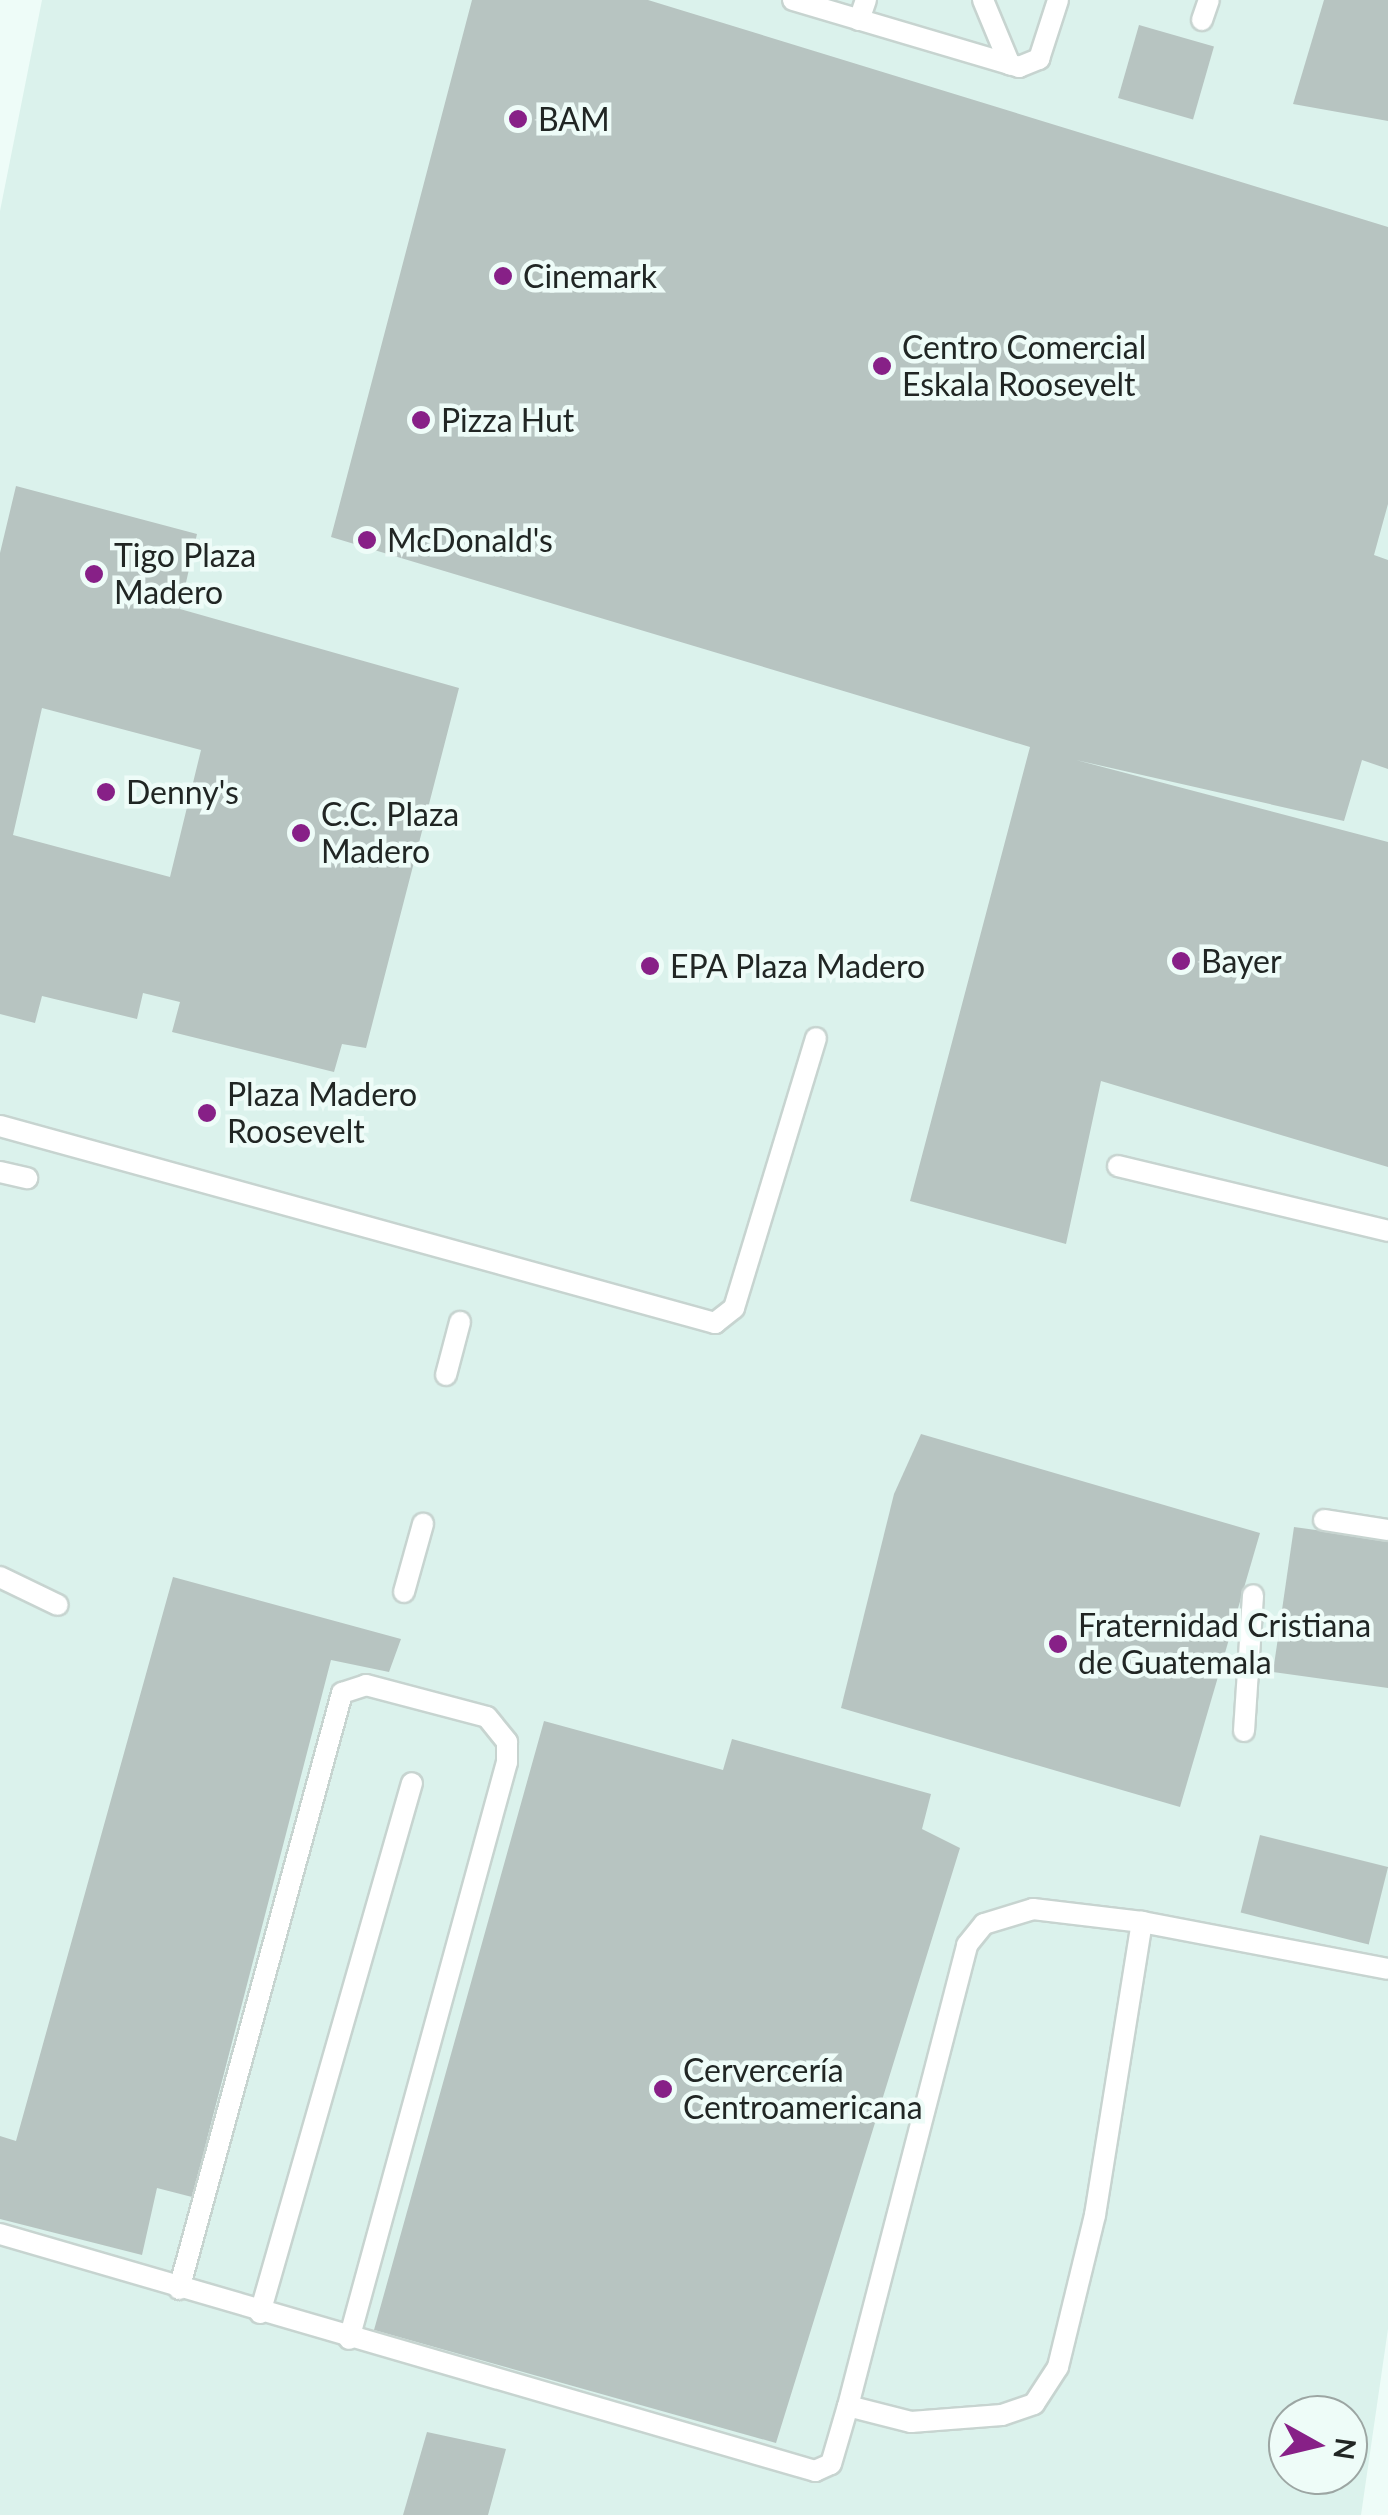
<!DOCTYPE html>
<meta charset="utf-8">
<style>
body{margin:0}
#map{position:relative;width:1388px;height:2515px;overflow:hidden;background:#eefcf8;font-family:Lato,sans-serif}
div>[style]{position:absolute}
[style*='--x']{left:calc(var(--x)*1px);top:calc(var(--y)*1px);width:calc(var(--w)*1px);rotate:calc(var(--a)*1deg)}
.built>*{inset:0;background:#dbf2ec}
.building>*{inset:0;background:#b7c4c1;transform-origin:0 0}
.roads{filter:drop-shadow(2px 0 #c7d4d0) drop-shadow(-2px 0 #c7d4d0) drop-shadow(0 2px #c7d4d0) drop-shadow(0 -2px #c7d4d0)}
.service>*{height:20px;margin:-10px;padding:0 10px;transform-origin:10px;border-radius:10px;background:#fff}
.dots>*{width:28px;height:28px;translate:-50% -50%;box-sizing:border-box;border:5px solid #eefcf8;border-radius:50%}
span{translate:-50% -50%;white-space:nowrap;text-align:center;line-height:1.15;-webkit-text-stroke:9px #eefcf8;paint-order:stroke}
.poi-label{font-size:32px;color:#212624}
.left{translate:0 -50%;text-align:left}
.north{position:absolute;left:1268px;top:2395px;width:100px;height:100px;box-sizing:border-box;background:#eefcf8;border:2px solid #9ca6a3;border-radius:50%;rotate:98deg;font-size:28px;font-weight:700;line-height:40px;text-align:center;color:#212624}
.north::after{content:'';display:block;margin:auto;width:35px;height:45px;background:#872087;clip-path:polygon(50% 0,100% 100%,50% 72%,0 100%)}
</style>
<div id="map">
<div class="built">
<i style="clip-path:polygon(evenodd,42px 0,1388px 0,1388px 2329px,1361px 2515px,0 2515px,0 211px,42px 0,1288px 2415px,1348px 2415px,1348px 2475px,1288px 2475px,1288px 2415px)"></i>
</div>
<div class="building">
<i style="clip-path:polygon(472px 0,648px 0,1388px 227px,1388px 504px,1374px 555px,1388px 560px,1388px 769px,1362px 760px,1344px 821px,1076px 760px,1388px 842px,1388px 1167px,1101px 1081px,1066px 1244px,910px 1201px,1030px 747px,331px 537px)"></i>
<i style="clip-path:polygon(1324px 0,1388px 0,1388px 121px,1293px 104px)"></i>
<i style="left:1139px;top:25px;width:78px;height:76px;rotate:16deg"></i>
<i style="clip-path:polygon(evenodd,16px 486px,197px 534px,180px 609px,459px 688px,366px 1048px,342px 1044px,334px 1072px,172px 1032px,180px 1002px,143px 993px,137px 1019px,42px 996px,35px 1023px,0 1014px,0 553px,16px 486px,42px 708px,201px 750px,170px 877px,13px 835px,42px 708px)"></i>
<i style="clip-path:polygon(921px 1434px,1260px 1533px,1180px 1807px,841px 1708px,894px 1494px)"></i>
<i style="clip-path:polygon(1294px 1527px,1388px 1540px,1388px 1688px,1273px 1672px)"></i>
<i style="clip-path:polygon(173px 1577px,401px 1639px,389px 1672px,331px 1660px,192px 2197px,157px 2188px,142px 2255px,0 2219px,0 2136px,16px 2141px)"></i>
<i style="clip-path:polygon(544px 1721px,723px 1770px,732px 1739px,931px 1794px,922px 1829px,960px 1848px,776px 2443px,374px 2330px)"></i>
<i style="left:1260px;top:1835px;width:132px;height:80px;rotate:14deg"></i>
<i style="clip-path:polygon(427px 2432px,506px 2449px,488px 2515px,403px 2515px)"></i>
</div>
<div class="roads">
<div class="service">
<i style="--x:793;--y:0;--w:236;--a:16.5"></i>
<i style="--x:1019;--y:67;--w:22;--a:-22"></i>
<i style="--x:1039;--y:59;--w:62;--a:-72.1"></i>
<i style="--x:983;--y:0;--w:70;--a:67.4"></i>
<i style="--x:859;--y:20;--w:21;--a:-71"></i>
<i style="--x:1202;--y:20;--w:21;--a:-71"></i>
<i style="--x:0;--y:1126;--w:742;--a:15.4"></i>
<i style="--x:715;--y:1323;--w:24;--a:-38"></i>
<i style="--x:734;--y:1308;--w:282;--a:-73.1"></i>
<i style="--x:1118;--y:1166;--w:278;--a:13.5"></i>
<i style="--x:0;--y:1172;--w:28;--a:13"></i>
<i style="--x:446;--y:1375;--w:55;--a:-75.2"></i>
<i style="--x:1324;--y:1520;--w:65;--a:8.9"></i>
<i style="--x:0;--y:1577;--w:64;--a:25.8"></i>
<i style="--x:404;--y:1592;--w:71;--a:-74.4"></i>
<i style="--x:1244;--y:1731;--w:136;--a:-86.2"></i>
<i style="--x:0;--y:2234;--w:849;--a:16.21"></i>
<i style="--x:815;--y:2471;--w:17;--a:-24"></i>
<i style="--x:831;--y:2464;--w:60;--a:-73.7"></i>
<i style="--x:848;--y:2406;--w:65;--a:14.3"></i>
<i style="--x:911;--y:2422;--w:91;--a:-4.4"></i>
<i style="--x:1002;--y:2415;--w:34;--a:-19"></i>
<i style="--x:1034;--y:2404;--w:44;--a:-57"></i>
<i style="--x:1058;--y:2367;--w:156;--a:-76.3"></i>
<i style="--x:1095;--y:2215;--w:297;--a:-80.9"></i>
<i style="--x:1142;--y:1922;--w:250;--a:10.8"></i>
<i style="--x:179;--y:2289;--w:618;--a:-74.7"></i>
<i style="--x:342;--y:1693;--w:25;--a:-18"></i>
<i style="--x:366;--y:1685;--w:125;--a:14.8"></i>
<i style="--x:487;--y:1717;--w:32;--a:51"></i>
<i style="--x:507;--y:1742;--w:20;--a:90"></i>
<i style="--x:507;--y:1762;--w:598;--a:105.31"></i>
<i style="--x:260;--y:2313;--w:551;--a:-74"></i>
<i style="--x:848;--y:2406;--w:476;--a:-75.5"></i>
<i style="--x:967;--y:1945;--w:27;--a:-51"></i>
<i style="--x:984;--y:1924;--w:51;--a:-17"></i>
<i style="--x:1033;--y:1909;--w:110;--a:6.8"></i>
</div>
</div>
<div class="dots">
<i style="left:518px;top:119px;background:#872087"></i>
<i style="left:503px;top:276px;background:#872087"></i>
<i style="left:882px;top:366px;background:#872087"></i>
<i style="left:421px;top:420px;background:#872087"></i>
<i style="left:367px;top:540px;background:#872087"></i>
<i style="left:94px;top:574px;background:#872087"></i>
<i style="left:106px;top:792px;background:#872087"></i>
<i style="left:301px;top:833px;background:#872087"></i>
<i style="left:1181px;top:961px;background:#872087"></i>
<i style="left:650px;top:966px;background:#872087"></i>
<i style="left:207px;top:1113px;background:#872087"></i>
<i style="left:1058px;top:1644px;background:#872087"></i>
<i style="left:663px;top:2089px;background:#872087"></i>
</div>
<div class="poi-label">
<span class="left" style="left:538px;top:119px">BAM</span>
<span class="left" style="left:523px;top:276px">Cinemark</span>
<span class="left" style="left:902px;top:366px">Centro Comercial<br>Eskala Roosevelt</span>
<span class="left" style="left:441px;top:420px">Pizza Hut</span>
<span class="left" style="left:387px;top:540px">McDonald's</span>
<span class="left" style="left:114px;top:574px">Tigo Plaza<br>Madero</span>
<span class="left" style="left:126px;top:792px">Denny's</span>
<span class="left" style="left:321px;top:833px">C.C. Plaza<br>Madero</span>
<span class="left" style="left:1201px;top:961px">Bayer</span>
<span class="left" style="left:670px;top:966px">EPA Plaza Madero</span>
<span class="left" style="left:227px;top:1113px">Plaza Madero<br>Roosevelt</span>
<span class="left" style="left:1078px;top:1644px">Fraternidad Cristiana<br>de Guatemala</span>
<span class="left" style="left:683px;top:2089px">Cervercería<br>Centroamericana</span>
</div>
<div class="north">N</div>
</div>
